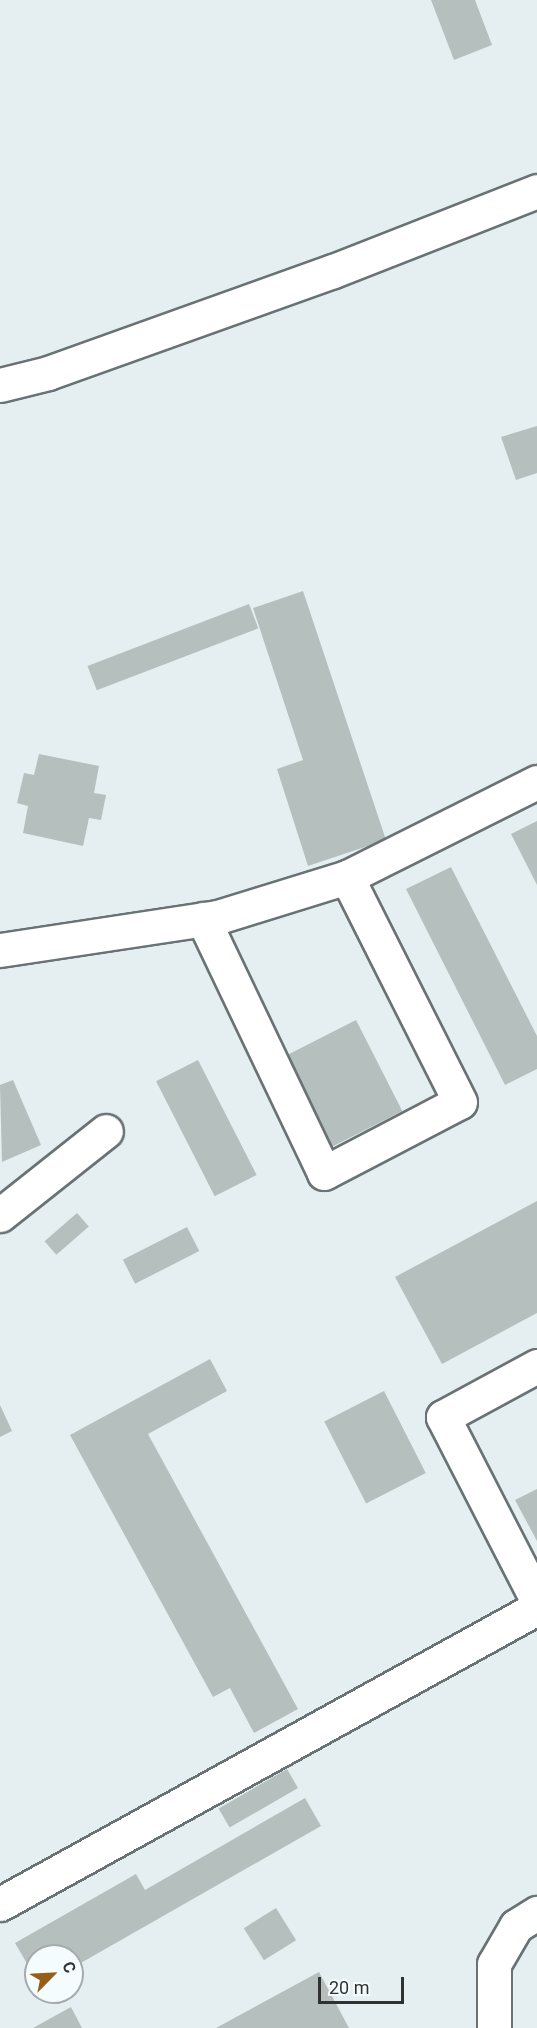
<!DOCTYPE html>
<meta charset="utf-8">
<style>
body{margin:0}
#map{position:relative;width:537px;height:2028px;overflow:hidden;background:#e5eff2;font-family:Roboto,sans-serif}
div>[style]{position:absolute}
[style*='--x']{left:calc(var(--x)*1px);top:calc(var(--y)*1px);width:calc(var(--w)*1px);rotate:calc(var(--a)*1deg)}
.building>*{inset:0;background:#b5bfbd;transform-origin:0 0}
.roads{filter:drop-shadow(2px 0 #697274) drop-shadow(-2px 0 #697274) drop-shadow(0 2px #697274) drop-shadow(0 -2px #697274)}
.minor>*{height:33px;margin:-16.5px;padding:0 16.5px;transform-origin:16.5px;border-radius:16.5px;background:#fff}
span{translate:-50% -50%;white-space:nowrap;text-align:center;line-height:1.15;-webkit-text-stroke:4.5px #f4fcfe;paint-order:stroke}
.north{position:absolute;left:24px;top:1944px;width:60px;height:60px;box-sizing:border-box;background:#f4fcfe;border:2px solid #a5abac;border-radius:50%;rotate:66deg;font-size:16px;font-weight:700;line-height:24px;text-align:center;color:#2e3232}
.north::after{content:'';display:block;margin:auto;width:21px;height:27px;background:#965e18;clip-path:polygon(50% 0,100% 100%,50% 72%,0 100%)}
.scale{position:absolute;left:318px;top:1977px;width:86px;height:27px;box-sizing:border-box;border:3px solid #2e3232;border-top:0;padding-left:8px;font-size:18px;line-height:21px;white-space:nowrap;color:#2e3232;-webkit-text-stroke:4px #f4fcfe;paint-order:stroke}
</style>
<div id="map">
<div class="building">
<i style="clip-path:polygon(431px 0,475px 0,492px 45px,454px 60px)"></i>
<i style="clip-path:polygon(537px 426px,537px 473px,516px 480px,501px 437px)"></i>
<i style="clip-path:polygon(303px 591px,386px 840px,308px 866px,277px 769px,303px 760px,253px 608px)"></i>
<i style="left:249px;top:604px;width:26px;height:173px;rotate:69deg"></i>
<i style="clip-path:polygon(39px 754px,99px 766px,94px 793px,106px 795px,101px 820px,89px 818px,83px 846px,23px 833px,28px 806px,17px 803px,24px 773px,34px 775px)"></i>
<i style="clip-path:polygon(537px 821px,537px 885px,511px 834px)"></i>
<i style="clip-path:polygon(451px 867px,537px 1036px,537px 1069px,505px 1085px,406px 889px)"></i>
<i style="left:356px;top:1020px;width:102px;height:80px;rotate:63deg"></i>
<i style="left:198px;top:1060px;width:129px;height:47px;rotate:63deg"></i>
<i style="clip-path:polygon(13px 1080px,41px 1145px,2px 1162px,0 1085px)"></i>
<i style="clip-path:polygon(537px 1201px,537px 1313px,442px 1364px,395px 1277px)"></i>
<i style="left:77px;top:1213px;width:18px;height:43px;rotate:49deg"></i>
<i style="left:187px;top:1227px;width:27px;height:72px;rotate:63deg"></i>
<i style="clip-path:polygon(210px 1359px,227px 1391px,148px 1434px,298px 1709px,254px 1733px,230px 1688px,213px 1697px,70px 1435px)"></i>
<i style="left:384px;top:1391px;width:92px;height:67px;rotate:63deg"></i>
<i style="clip-path:polygon(0 1405px,12px 1431px,0 1437px)"></i>
<i style="clip-path:polygon(537px 1489px,537px 1541px,515px 1500px)"></i>
<i style="left:287px;top:1769px;width:22px;height:79px;rotate:60deg"></i>
<i style="clip-path:polygon(305px 1798px,321px 1826px,72px 1968px,72px 1956px,36px 1956px,36px 1979px,15px 1943px,136px 1874px,145px 1890px)"></i>
<i style="left:276px;top:1908px;width:38px;height:38px;rotate:58deg"></i>
<i style="clip-path:polygon(319px 1972px,349px 2028px,216px 2028px)"></i>
<i style="clip-path:polygon(71px 2007px,82px 2028px,33px 2028px)"></i>
</div>
<div class="roads">
<div class="minor">
<i style="--x:0;--y:385;--w:49;--a:-14"></i>
<i style="--x:48;--y:373;--w:303;--a:-19.7"></i>
<i style="--x:333;--y:271;--w:219;--a:-21.4"></i>
<i style="--x:203;--y:919;--w:281;--a:64.5"></i>
<i style="--x:324;--y:1173;--w:153;--a:-27.6"></i>
<i style="--x:460;--y:1102;--w:252;--a:-116.7"></i>
<i style="--x:0;--y:950;--w:220;--a:-8.6"></i>
<i style="--x:218;--y:917;--w:135;--a:-17.2"></i>
<i style="--x:347;--y:877;--w:212;--a:-26.6"></i>
<i style="--x:0;--y:1215;--w:135;--a:-38.4"></i>
<i style="--x:537;--y:1366;--w:107;--a:151.5"></i>
<i style="--x:443;--y:1417;--w:206;--a:62.8"></i>
<i style="--x:0;--y:1904;--w:613;--a:-28.86"></i>
<i style="--x:494;--y:2028;--w:64;--a:-90"></i>
<i style="--x:494;--y:1964;--w:44;--a:-59.9"></i>
<i style="--x:516;--y:1926;--w:25;--a:-32"></i>
</div>
</div>
<div class="north">С</div>
<div class="scale">20 m</div>
</div>
